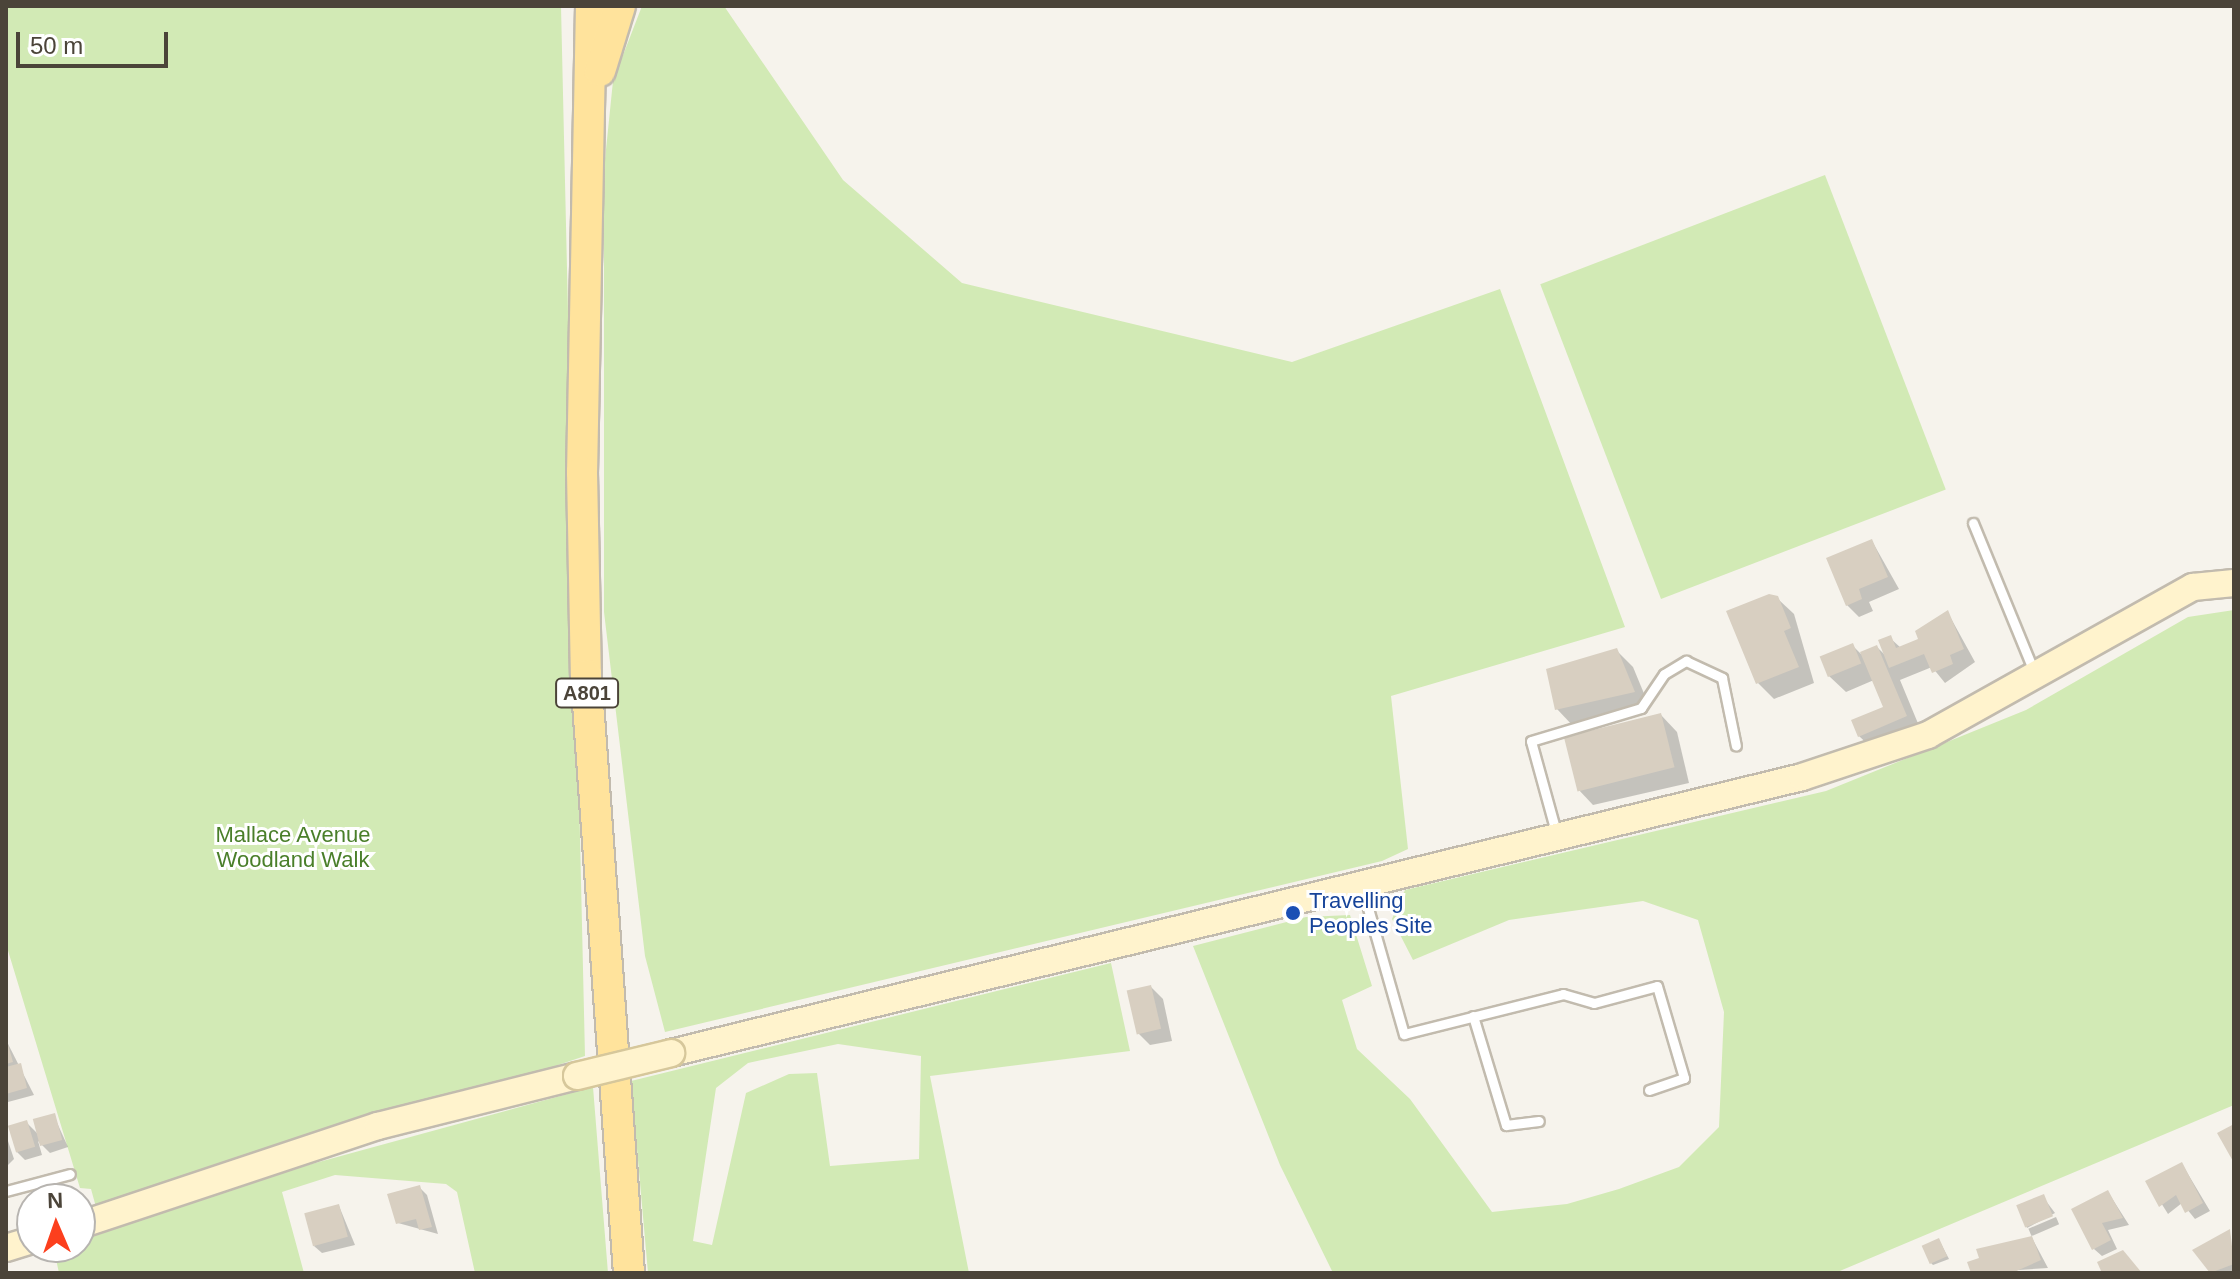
<!DOCTYPE html>
<style>
body{margin:0}
#map{position:relative;width:2240px;height:1279px;overflow:hidden;background:#f6f3ec;font-family:Arial,sans-serif}
div>[style]{position:absolute}
[style*='--x']{left:calc(var(--x)*1px);top:calc(var(--y)*1px);width:calc(var(--w)*1px);rotate:calc(var(--a)*1deg)}
.green>*{inset:0;background:#d2eab5;transform-origin:0 0}
.shadow>*{inset:0;background:#0003;transform-origin:0 0}
.building>*{inset:0;background:#d8cfc1;transform-origin:0 0}
.roads{filter:drop-shadow(2px 0 #c2bbae) drop-shadow(-2px 0 #c2bbae) drop-shadow(0 2px #c2bbae) drop-shadow(0 -2px #c2bbae)}
.lane>*{height:9px;margin:-4.5px;padding:0 4.5px;transform-origin:4.5px;border-radius:4.5px;background:#fff}
.secondary>*{height:26px;margin:-13px;padding:0 13px;transform-origin:13px;border-radius:13px;background:#fff3cd}
.primary>*{height:30px;margin:-15px;padding:0 15px;transform-origin:15px;border-radius:15px;background:#ffe39c}
.bridges{filter:drop-shadow(2px 0 #d6c79b) drop-shadow(-2px 0 #d6c79b) drop-shadow(0 2px #d6c79b) drop-shadow(0 -2px #d6c79b)}
.secondary-bridge>*{height:26px;margin:-13px;padding:0 13px;transform-origin:13px;border-radius:13px;background:#fff3cd}
.dots>*{width:22px;height:22px;translate:-50% -50%;box-sizing:border-box;border:4px solid #fff;border-radius:50%}
span{translate:-50% -50%;white-space:nowrap;text-align:center;line-height:1.15;-webkit-text-stroke:6px #fff;paint-order:stroke}
.shield-label span{padding:2px 6px;background:#fff;border:2px solid;border-radius:6px;-webkit-text-stroke-width:0}
.shield-label{font-size:20px;color:#4b4439;font-weight:700}
.park-label{font-size:22px;color:#4a7f2a}
.transit-label{font-size:22px;color:#164399}
.left{translate:0 -50%;text-align:left}
.frame{position:absolute;inset:0;border:8px solid #4b4439;pointer-events:none}
.north{position:absolute;left:16px;top:1183px;width:80px;height:80px;box-sizing:border-box;background:#fff;border:2px solid #b7b4b0;border-radius:50%;rotate:358deg;font-size:22px;font-weight:700;line-height:32px;text-align:center;color:#4b4439}
.north::after{content:'';display:block;margin:auto;width:28px;height:36px;background:#fc3f1d;clip-path:polygon(50% 0,100% 100%,50% 72%,0 100%)}
.scale{position:absolute;left:16px;top:32px;width:152px;height:36px;box-sizing:border-box;border:4px solid #4b4439;border-top:0;padding-left:10px;font-size:24px;line-height:28px;white-space:nowrap;color:#4b4439;-webkit-text-stroke:6px #fff;paint-order:stroke}
</style>
<div id="map">
<div class="green">
<i style="clip-path:polygon(6px 6px,561px 6px,585px 1056px,99px 1218px,91px 1189px,80px 1188px,6px 944px)"></i>
<i style="clip-path:polygon(642px 6px,724px 6px,843px 180px,962px 283px,1292px 362px,1500px 289px,1625px 627px,1391px 696px,1408px 849px,1382px 861px,665px 1032px,645px 956px,604px 612px,604px 169px,613px 81px)"></i>
<i style="left:1825px;top:175px;width:337px;height:305px;rotate:69deg"></i>
<i style="clip-path:polygon(2234px 610px,2234px 1105px,1835px 1273px,1333px 1273px,1280px 1165px,1193px 946px,1306px 917px,1350px 915px,1372px 986px,1342px 1000px,1357px 1049px,1410px 1099px,1492px 1212px,1567px 1204px,1619px 1189px,1679px 1167px,1719px 1127px,1724px 1012px,1698px 920px,1643px 901px,1509px 920px,1413px 960px,1392px 919px,1405px 890px,1826px 791px,2026px 710px,2188px 617px)"></i>
<i style="clip-path:polygon(evenodd,1111px 963px,1130px 1051px,930px 1076px,969px 1273px,648px 1273px,631px 1081px,1111px 963px,838px 1044px,921px 1056px,919px 1159px,830px 1166px,817px 1073px,789px 1074px,746px 1093px,712px 1245px,693px 1241px,716px 1088px,748px 1063px,838px 1044px)"></i>
<i style="clip-path:polygon(593px 1087px,608px 1273px,475px 1273px,457px 1192px,446px 1184px,335px 1175px,282px 1192px,304px 1273px,59px 1273px,54px 1250px,80px 1247px,80px 1241px,275px 1174px)"></i>
</div>
<div class="shadow">
<i style="clip-path:polygon(1872px 541px,1899px 589px,1869px 602px,1873px 611px,1859px 617px,1847px 605px)"></i>
<i style="clip-path:polygon(1777px 598px,1794px 614px,1814px 683px,1774px 699px,1758px 683px)"></i>
<i style="clip-path:polygon(1948px 613px,1975px 662px,1945px 683px,1932px 667px,1900px 680px,1922px 733px,1876px 752px,1859px 736px,1886px 708px,1874px 680px,1846px 692px,1829px 676px,1852px 645px,1861px 654px,1877px 647px,1887px 657px,1890px 638px,1901px 648px,1921px 640px)"></i>
<i style="clip-path:polygon(1616px 650px,1633px 667px,1650px 708px,1573px 726px,1557px 709px)"></i>
<i style="clip-path:polygon(1661px 715px,1677px 732px,1689px 783px,1593px 805px,1577px 788px)"></i>
<i style="clip-path:polygon(1151px 987px,1163px 999px,1172px 1041px,1150px 1045px,1138px 1033px)"></i>
<i style="clip-path:polygon(6px 1040px,34px 1095px,8px 1102px,6px 1100px)"></i>
<i style="clip-path:polygon(54px 1116px,68px 1147px,50px 1153px,38px 1141px,42px 1155px,25px 1160px,17px 1152px,27px 1123px,39px 1135px)"></i>
<i style="clip-path:polygon(6px 1135px,14px 1159px,6px 1167px)"></i>
<i style="clip-path:polygon(2182px 1164px,2210px 1211px,2195px 1219px,2182px 1203px,2168px 1214px,2148px 1182px)"></i>
<i style="clip-path:polygon(419px 1187px,427px 1195px,438px 1234px,398px 1223px)"></i>
<i style="clip-path:polygon(2108px 1192px,2129px 1225px,2108px 1230px,2117px 1249px,2102px 1256px,2094px 1249px)"></i>
<i style="clip-path:polygon(2043px 1197px,2055px 1213px,2027px 1228px,2018px 1207px)"></i>
<i style="clip-path:polygon(339px 1206px,355px 1245px,322px 1253px,314px 1246px)"></i>
<i style="left:2056px;top:1217px;width:8px;height:30px;rotate:67deg"></i>
<i style="clip-path:polygon(2229px 1232px,2234px 1273px,2212px 1273px,2195px 1251px)"></i>
<i style="clip-path:polygon(2032px 1238px,2048px 1268px,1973px 1273px)"></i>
<i style="clip-path:polygon(1939px 1240px,1949px 1259px,1933px 1265px,1930px 1262px)"></i>
</div>
<div class="building">
<i style="clip-path:polygon(1872px 539px,1888px 577px,1859px 589px,1862px 599px,1846px 606px,1826px 558px)"></i>
<i style="clip-path:polygon(1769px 594px,1778px 596px,1791px 628px,1784px 631px,1799px 667px,1756px 684px,1726px 611px)"></i>
<i style="clip-path:polygon(1948px 610px,1964px 649px,1950px 655px,1953px 664px,1932px 673px,1924px 654px,1889px 668px,1878px 640px,1891px 635px,1896px 648px,1918px 639px,1915px 631px)"></i>
<i style="left:1853px;top:643px;width:22px;height:36px;rotate:68deg"></i>
<i style="clip-path:polygon(1877px 645px,1907px 716px,1858px 737px,1851px 720px,1883px 707px,1860px 652px)"></i>
<i style="clip-path:polygon(1617px 648px,1635px 692px,1555px 710px,1546px 669px)"></i>
<i style="left:1661px;top:713px;width:56px;height:100px;rotate:76deg"></i>
<i style="left:1151px;top:985px;width:45px;height:25px;rotate:77deg"></i>
<i style="clip-path:polygon(7px 1041px,13px 1062px,6px 1064px,6px 1042px)"></i>
<i style="clip-path:polygon(21px 1063px,27px 1088px,6px 1094px,6px 1067px)"></i>
<i style="left:55px;top:1113px;width:28px;height:23px;rotate:75deg"></i>
<i style="left:27px;top:1120px;width:28px;height:20px;rotate:73deg"></i>
<i style="clip-path:polygon(2234px 1124px,2234px 1163px,2217px 1133px)"></i>
<i style="clip-path:polygon(2182px 1162px,2203px 1203px,2185px 1213px,2176px 1195px,2159px 1207px,2145px 1181px)"></i>
<i style="clip-path:polygon(420px 1185px,432px 1227px,419px 1230px,416px 1219px,396px 1224px,387px 1194px)"></i>
<i style="clip-path:polygon(2108px 1190px,2123px 1218px,2102px 1223px,2111px 1240px,2092px 1250px,2071px 1209px)"></i>
<i style="left:2044px;top:1194px;width:24px;height:30px;rotate:68deg"></i>
<i style="left:339px;top:1204px;width:34px;height:36px;rotate:75deg"></i>
<i style="clip-path:polygon(2230px 1229px,2234px 1264px,2210px 1273px,2192px 1250px)"></i>
<i style="clip-path:polygon(2032px 1236px,2041px 1260px,2012px 1273px,1971px 1273px,1967px 1262px,1979px 1258px,1976px 1249px)"></i>
<i style="left:1939px;top:1238px;width:20px;height:19px;rotate:66deg"></i>
<i style="clip-path:polygon(2123px 1250px,2142px 1273px,2102px 1273px,2097px 1262px)"></i>
</div>
<div class="roads">
<div class="lane">
<i style="--x:1973;--y:523;--w:161;--a:67.7"></i>
<i style="--x:1556;--y:832;--w:94;--a:-105.4"></i>
<i style="--x:1531;--y:741;--w:115;--a:-16.7"></i>
<i style="--x:1641;--y:708;--w:41;--a:-55.9"></i>
<i style="--x:1664;--y:674;--w:26;--a:-31"></i>
<i style="--x:1686;--y:661;--w:40;--a:25"></i>
<i style="--x:1722;--y:678;--w:69;--a:78.4"></i>
<i style="--x:1362;--y:887;--w:153;--a:74.1"></i>
<i style="--x:1404;--y:1034;--w:164;--a:-14.1"></i>
<i style="--x:1563;--y:994;--w:32;--a:16"></i>
<i style="--x:1594;--y:1003;--w:65;--a:-15.1"></i>
<i style="--x:1657;--y:986;--w:96;--a:73.6"></i>
<i style="--x:1684;--y:1078;--w:37;--a:161"></i>
<i style="--x:1473;--y:1016;--w:114;--a:73.2"></i>
<i style="--x:1506;--y:1125;--w:33;--a:-7"></i>
<i style="--x:6;--y:1191;--w:66;--a:-14.9"></i>
</div>
<div class="secondary">
<i style="--x:671;--y:1053;--w:1164;--a:-13.71"></i>
<i style="--x:1802;--y:777;--w:133;--a:-18.4"></i>
<i style="--x:1928;--y:735;--w:304;--a:-29.2"></i>
<i style="--x:2193;--y:587;--w:41;--a:-5.6"></i>
<i style="--x:80;--y:1225;--w:314;--a:-18.4"></i>
<i style="--x:378;--y:1126;--w:205;--a:-14.1"></i>
<i style="--x:6;--y:1248;--w:27;--a:-17"></i>
</div>
<div class="primary">
<i style="--x:591;--y:6;--w:466;--a:91.1"></i>
<i style="--x:582;--y:472;--w:203;--a:88.9"></i>
<i style="--x:586;--y:675;--w:600;--a:85.89"></i>
<i style="--x:600;--y:71;--w:68;--a:-72.9"></i>
</div>
</div>
<div class="bridges">
<div class="secondary-bridge">
<i style="--x:577;--y:1076;--w:97;--a:-13.7"></i>
</div>
</div>
<div class="dots">
<i style="left:1293px;top:913px;background:#1a4fb4"></i>
</div>
<div class="shield-label">
<span style="left:587px;top:693px">A801</span>
</div>
<div class="park-label">
<span style="left:293px;top:847px">Mallace Avenue<br>Woodland Walk</span>
</div>
<div class="transit-label">
<span class="left" style="left:1309px;top:913px">Travelling<br>Peoples Site</span>
</div>
<div class="frame"></div>
<div class="north">N</div>
<div class="scale">50 m</div>
</div>
